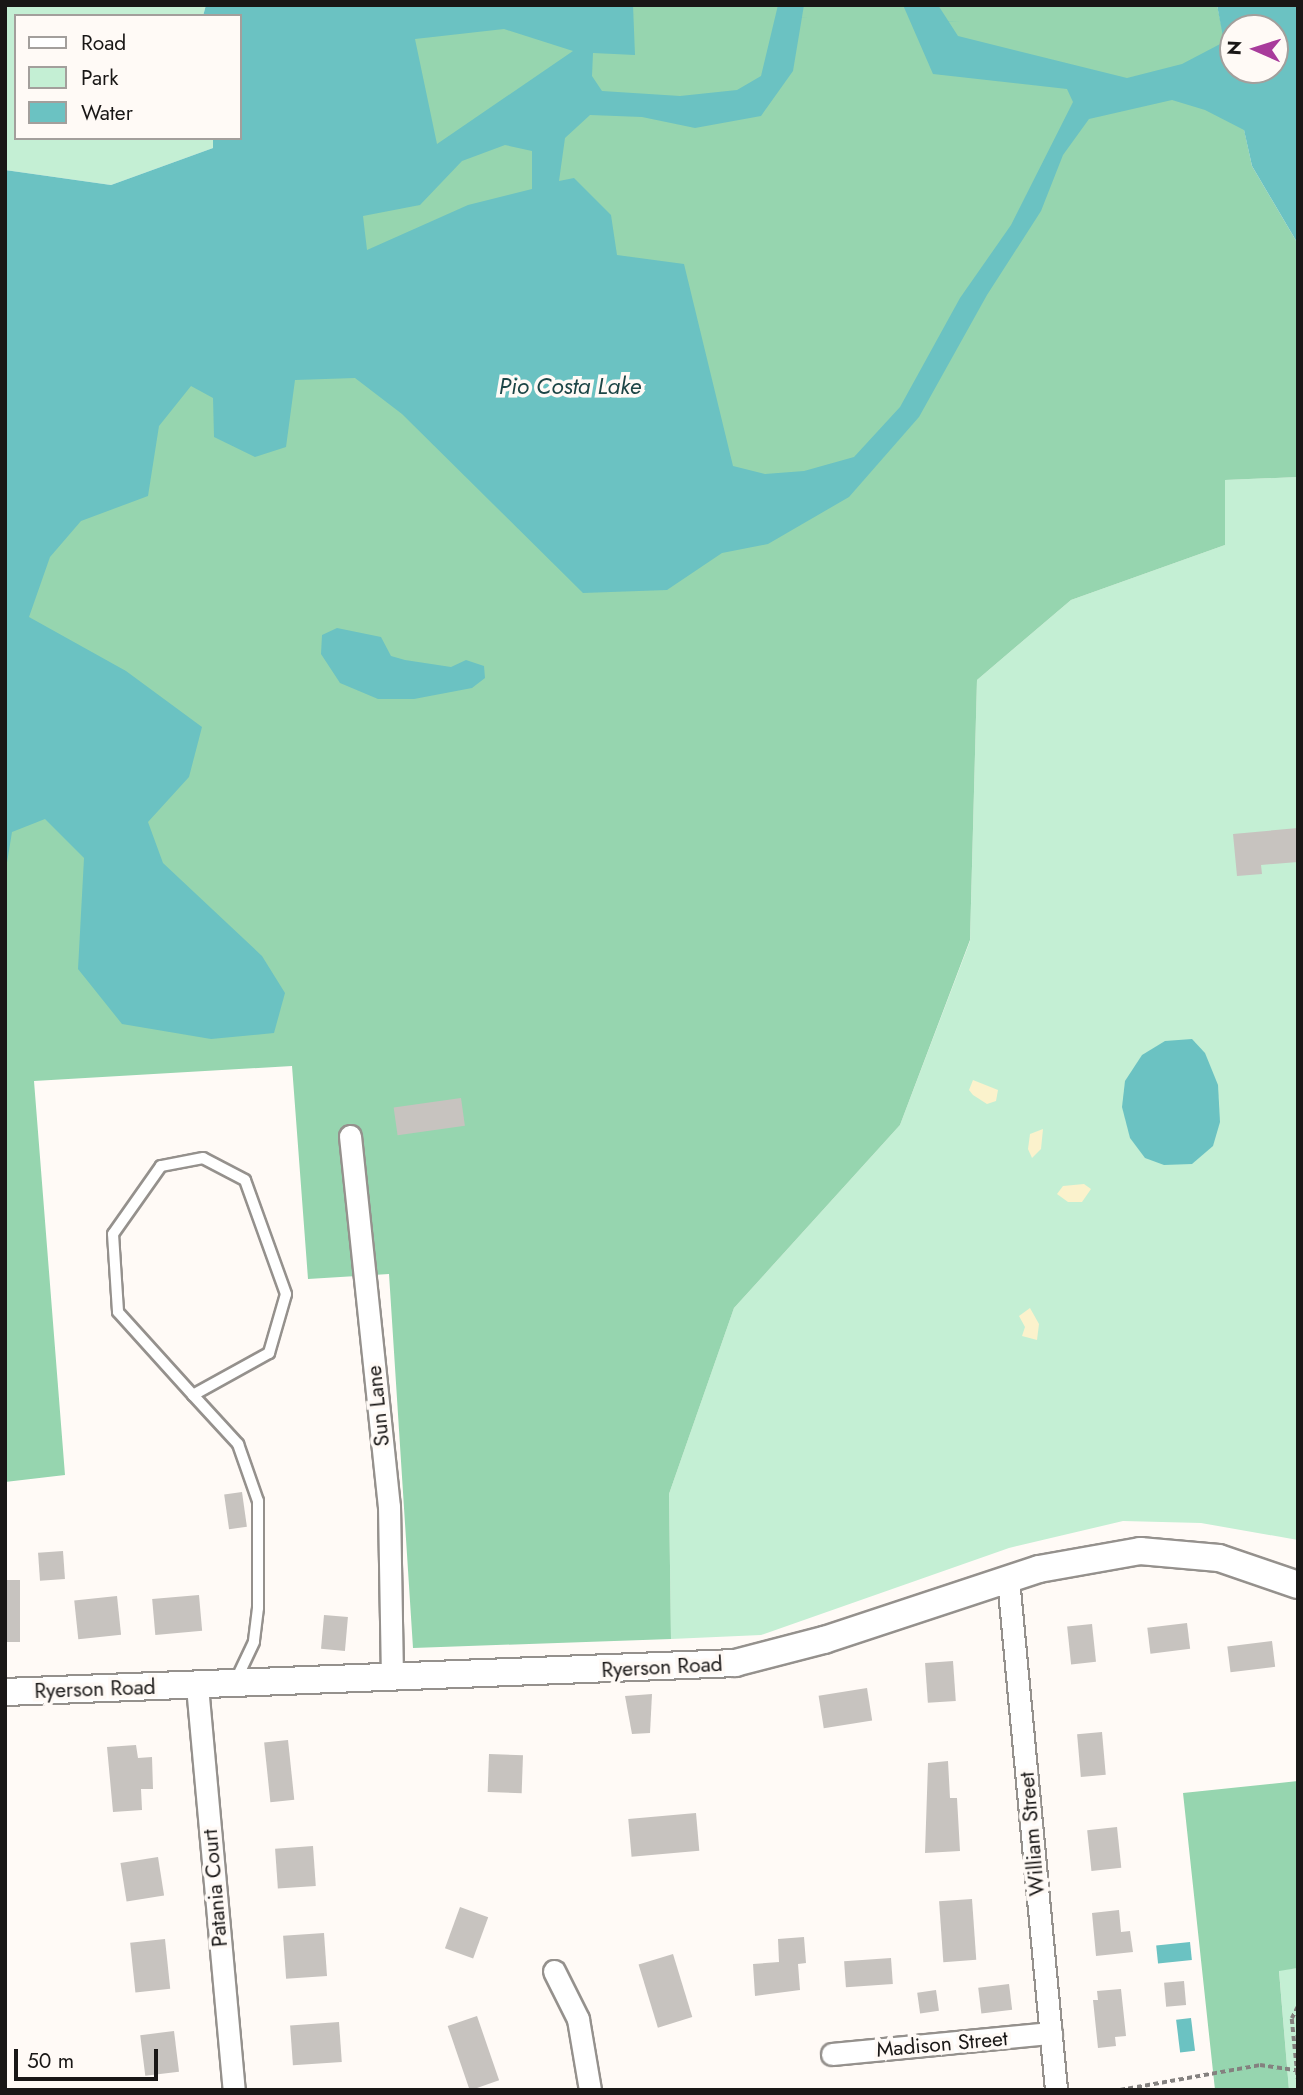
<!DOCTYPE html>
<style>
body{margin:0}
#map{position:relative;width:1303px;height:2095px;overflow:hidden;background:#fffaf6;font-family:Jost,sans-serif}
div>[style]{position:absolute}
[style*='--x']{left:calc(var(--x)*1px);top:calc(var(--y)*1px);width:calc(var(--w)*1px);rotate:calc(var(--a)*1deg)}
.green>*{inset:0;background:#c4efd4}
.forest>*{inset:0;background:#96d5af}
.sand>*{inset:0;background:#fbf2cc}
.water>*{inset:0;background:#6bc2c2;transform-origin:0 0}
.building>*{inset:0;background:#c7c3bf;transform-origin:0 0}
.path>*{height:3.5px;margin-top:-1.75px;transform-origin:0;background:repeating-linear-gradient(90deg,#84817f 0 5px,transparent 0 8.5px)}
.roads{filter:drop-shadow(2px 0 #95918d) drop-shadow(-2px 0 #95918d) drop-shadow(0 2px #95918d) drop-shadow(0 -2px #95918d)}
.service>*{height:10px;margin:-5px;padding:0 5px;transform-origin:5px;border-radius:5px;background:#fff}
.minor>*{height:21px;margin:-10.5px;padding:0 10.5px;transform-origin:10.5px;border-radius:10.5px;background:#fff}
.tertiary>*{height:26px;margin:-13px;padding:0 13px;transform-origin:13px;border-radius:13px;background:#fff}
span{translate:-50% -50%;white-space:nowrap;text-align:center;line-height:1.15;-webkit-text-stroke:7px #fffaf6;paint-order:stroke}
.street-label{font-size:21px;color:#191716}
.water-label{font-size:23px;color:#1c4546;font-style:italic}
.frame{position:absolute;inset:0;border:7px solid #191716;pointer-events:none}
.legend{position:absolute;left:14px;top:14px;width:228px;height:126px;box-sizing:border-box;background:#fffaf6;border:2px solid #a39f9c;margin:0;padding:9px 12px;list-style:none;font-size:21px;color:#191716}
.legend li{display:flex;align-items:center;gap:14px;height:35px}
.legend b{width:35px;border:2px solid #a39f9c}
.north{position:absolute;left:1219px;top:14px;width:70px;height:70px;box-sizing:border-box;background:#fffaf6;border:2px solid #a39f9c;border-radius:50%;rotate:273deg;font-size:19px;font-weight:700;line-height:28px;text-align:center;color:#191716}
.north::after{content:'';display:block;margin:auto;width:24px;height:32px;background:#a83b9b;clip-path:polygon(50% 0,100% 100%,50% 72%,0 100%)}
.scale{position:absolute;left:14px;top:2049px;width:144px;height:32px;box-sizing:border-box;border:4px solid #191716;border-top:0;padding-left:9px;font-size:21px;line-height:24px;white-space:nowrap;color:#191716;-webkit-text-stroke:5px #fffaf6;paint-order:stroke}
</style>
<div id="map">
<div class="green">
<i style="clip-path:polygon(5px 5px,206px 5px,203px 16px,16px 16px,16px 138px,213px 138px,213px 148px,111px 185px,5px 170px)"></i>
<i style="clip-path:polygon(1298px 477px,1298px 1540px,1201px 1523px,1123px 1521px,1009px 1548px,761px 1635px,671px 1639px,669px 1494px,734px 1308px,900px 1125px,970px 941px,977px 680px,1071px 600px,1225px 545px,1225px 480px)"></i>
<i style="clip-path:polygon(1298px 1968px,1298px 2090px,1289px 2090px,1279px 1970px)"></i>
</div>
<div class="forest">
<i style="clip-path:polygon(272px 5px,1217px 5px,1252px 166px,1298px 244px,1298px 477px,1225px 480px,1225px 545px,1071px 600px,977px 680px,970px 940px,900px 1125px,734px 1308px,669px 1494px,671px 1639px,413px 1648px,389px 1274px,308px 1279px,292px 1066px,34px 1081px,65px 1475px,5px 1482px,5px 526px,289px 283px)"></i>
<i style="clip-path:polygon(1298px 1781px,1298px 1968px,1279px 1971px,1289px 2090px,1215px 2090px,1183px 1793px)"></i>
</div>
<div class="sand">
<i style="clip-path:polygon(973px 1080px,998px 1090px,996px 1101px,987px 1104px,973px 1095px,969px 1090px)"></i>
<i style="clip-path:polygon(1043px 1129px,1041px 1149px,1032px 1158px,1028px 1149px,1030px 1134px)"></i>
<i style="clip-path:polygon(1084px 1184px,1091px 1189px,1082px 1202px,1068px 1202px,1057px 1194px,1063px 1186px)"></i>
<i style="clip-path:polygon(1030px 1308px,1039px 1324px,1037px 1340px,1022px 1336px,1025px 1327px,1019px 1316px)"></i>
</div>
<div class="water">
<i style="clip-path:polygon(evenodd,206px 5px,633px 5px,635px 55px,593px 53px,592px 76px,602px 91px,680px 96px,737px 90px,761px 76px,778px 5px,804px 5px,793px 71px,761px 116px,695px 128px,642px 117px,590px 115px,565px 138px,559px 181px,574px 178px,611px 215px,617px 255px,684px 264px,733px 466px,765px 474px,804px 471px,854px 457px,900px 407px,960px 298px,1011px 225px,1073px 102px,1067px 89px,933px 74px,903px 5px,938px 5px,958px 36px,1127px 78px,1182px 64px,1224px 42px,1217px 5px,1298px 5px,1298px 244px,1252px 166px,1244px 130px,1205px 110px,1172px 100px,1089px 119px,1063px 155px,1041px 211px,987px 295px,919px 417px,849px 497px,768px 544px,722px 553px,667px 590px,583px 593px,402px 414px,355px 378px,295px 380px,286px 447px,255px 457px,214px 437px,213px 398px,191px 386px,159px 426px,148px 496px,81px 521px,50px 557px,29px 617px,126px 671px,202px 727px,189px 777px,148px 822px,163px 863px,262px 956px,285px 993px,274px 1033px,211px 1039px,122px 1024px,78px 969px,84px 858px,45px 819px,12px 832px,5px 875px,5px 170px,111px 185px,213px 148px,213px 138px,240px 138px,240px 16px,203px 16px,206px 5px,1275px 28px,1275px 70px,1233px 70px,1233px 28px,1275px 28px,206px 5px,504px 29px,573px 51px,437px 144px,415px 39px,504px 29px,206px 5px,505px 145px,532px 151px,532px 189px,468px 205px,367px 250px,363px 216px,420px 205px,462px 161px,505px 145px)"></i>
<i style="clip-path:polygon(337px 628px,381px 637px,391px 656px,405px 660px,451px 667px,466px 660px,484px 666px,485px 678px,472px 688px,414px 699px,378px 699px,340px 683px,321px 654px,322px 635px)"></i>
<i style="clip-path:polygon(1192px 1039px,1205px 1053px,1218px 1085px,1220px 1122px,1213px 1146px,1192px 1164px,1164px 1165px,1145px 1158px,1130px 1138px,1122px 1107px,1125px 1081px,1142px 1055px,1165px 1041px)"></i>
<i style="left:1190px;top:1942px;width:18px;height:34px;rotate:84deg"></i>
<i style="left:1191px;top:2018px;width:33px;height:15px;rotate:83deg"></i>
</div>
<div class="building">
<i style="clip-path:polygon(1298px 828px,1298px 862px,1261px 865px,1262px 874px,1237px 876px,1233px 834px)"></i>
<i style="left:461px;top:1098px;width:28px;height:68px;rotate:82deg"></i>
<i style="left:242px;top:1492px;width:35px;height:18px;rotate:82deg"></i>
<i style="left:63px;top:1551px;width:28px;height:25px;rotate:86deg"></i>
<i style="left:5px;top:1580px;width:15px;height:62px"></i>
<i style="left:199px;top:1595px;width:36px;height:47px;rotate:85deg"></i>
<i style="left:117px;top:1596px;width:39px;height:43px;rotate:84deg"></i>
<i style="left:324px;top:1615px;width:24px;height:34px;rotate:5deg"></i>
<i style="left:1187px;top:1623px;width:26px;height:40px;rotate:83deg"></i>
<i style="left:1092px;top:1624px;width:38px;height:25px;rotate:84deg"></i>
<i style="left:1272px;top:1641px;width:26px;height:45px;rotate:83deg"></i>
<i style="left:953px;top:1661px;width:40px;height:28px;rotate:86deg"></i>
<i style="left:867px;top:1688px;width:33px;height:49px;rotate:81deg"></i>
<i style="clip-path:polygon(652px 1694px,650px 1733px,632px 1734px,625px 1696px)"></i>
<i style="left:1102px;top:1732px;width:43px;height:25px;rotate:85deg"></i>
<i style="left:288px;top:1740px;width:60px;height:24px;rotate:84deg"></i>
<i style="clip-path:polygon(136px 1745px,138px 1758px,152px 1757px,153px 1789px,141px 1789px,142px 1810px,113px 1812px,107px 1747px)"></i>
<i style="left:489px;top:1754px;width:34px;height:38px;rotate:2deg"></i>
<i style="clip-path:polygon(948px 1761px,950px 1798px,957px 1798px,960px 1851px,925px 1853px,928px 1763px)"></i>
<i style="left:696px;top:1813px;width:38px;height:68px;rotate:85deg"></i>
<i style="left:1117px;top:1827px;width:41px;height:30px;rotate:84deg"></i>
<i style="left:313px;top:1846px;width:40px;height:38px;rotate:86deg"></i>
<i style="left:158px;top:1857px;width:39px;height:38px;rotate:81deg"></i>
<i style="left:972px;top:1899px;width:61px;height:33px;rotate:86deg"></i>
<i style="left:460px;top:1907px;width:30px;height:44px;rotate:20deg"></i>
<i style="clip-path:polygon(1119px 1910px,1121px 1932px,1130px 1931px,1133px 1952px,1096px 1956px,1092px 1913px)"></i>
<i style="left:324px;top:1933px;width:43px;height:41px;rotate:86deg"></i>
<i style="clip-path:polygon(804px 1937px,806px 1963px,798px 1964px,800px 1990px,755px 1996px,753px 1964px,779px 1962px,778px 1939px)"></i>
<i style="left:165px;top:1939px;width:50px;height:35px;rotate:84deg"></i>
<i style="left:673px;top:1954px;width:66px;height:36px;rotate:73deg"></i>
<i style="left:891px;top:1958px;width:26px;height:47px;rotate:86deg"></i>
<i style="left:1184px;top:1981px;width:24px;height:20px;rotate:85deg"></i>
<i style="left:1009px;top:1984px;width:26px;height:31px;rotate:83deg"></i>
<i style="clip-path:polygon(1121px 1989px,1126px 2036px,1115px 2037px,1116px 2046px,1098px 2048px,1093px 2000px,1098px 2000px,1097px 1991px)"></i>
<i style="left:936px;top:1990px;width:21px;height:19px;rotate:82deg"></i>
<i style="left:477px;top:2016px;width:68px;height:31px;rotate:71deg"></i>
<i style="left:339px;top:2022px;width:40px;height:49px;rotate:86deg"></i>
<i style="left:174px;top:2031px;width:41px;height:34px;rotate:83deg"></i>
</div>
<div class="path">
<i style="--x:1298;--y:2007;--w:13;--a:117"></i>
<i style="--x:1292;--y:2019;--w:60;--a:84.3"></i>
<i style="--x:1120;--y:2090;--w:142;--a:-10.1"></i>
<i style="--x:1260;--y:2065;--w:37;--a:8"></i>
</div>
<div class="roads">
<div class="service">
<i style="--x:193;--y:1395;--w:87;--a:-28.9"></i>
<i style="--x:269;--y:1353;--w:61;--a:-73.9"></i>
<i style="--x:286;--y:1294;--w:121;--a:-109.8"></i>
<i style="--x:245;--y:1180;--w:47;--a:-152.4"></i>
<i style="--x:203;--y:1158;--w:43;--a:169.2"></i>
<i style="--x:161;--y:1166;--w:83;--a:125.2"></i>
<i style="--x:113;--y:1234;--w:78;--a:86.3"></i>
<i style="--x:118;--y:1312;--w:112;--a:47.9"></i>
<i style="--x:193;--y:1395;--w:67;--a:47.4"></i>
<i style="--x:238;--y:1444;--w:60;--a:70.7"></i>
<i style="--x:258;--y:1501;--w:107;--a:90"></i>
<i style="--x:258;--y:1608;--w:34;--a:97"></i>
<i style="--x:254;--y:1642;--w:44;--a:115.4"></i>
</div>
<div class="minor">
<i style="--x:350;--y:1136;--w:372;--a:84"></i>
<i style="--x:389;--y:1506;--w:170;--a:89"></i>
<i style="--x:1008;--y:1579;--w:513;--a:84.63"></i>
<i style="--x:197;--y:1686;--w:406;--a:84.8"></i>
<i style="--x:554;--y:1971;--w:54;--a:63.4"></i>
<i style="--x:578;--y:2019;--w:72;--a:80.4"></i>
<i style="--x:832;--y:2054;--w:220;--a:-5.5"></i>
</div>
<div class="tertiary">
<i style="--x:5;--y:1692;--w:731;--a:-2.27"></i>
<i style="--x:735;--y:1663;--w:92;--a:-14.5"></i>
<i style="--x:824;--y:1640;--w:226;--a:-18.3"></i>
<i style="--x:1039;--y:1569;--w:103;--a:-10.1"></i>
<i style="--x:1140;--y:1551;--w:79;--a:5.1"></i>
<i style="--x:1219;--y:1558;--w:83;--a:18.9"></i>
</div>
</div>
<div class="street-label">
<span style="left:378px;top:1406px;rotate:-96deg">Sun Lane</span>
<span style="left:662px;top:1667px;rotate:-3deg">Ryerson Road</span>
<span style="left:95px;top:1689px;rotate:-2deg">Ryerson Road</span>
<span style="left:1032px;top:1834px;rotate:-95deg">William Street</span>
<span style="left:215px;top:1888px;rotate:-95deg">Patania Court</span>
<span style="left:942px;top:2044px;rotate:-5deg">Madison Street</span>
</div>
<div class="water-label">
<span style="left:570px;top:386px">Pio Costa Lake</span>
</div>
<div class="frame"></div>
<ul class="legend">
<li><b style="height:9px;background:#fff"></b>Road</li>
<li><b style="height:19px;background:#c4efd4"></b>Park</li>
<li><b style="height:19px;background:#6bc2c2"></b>Water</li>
</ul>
<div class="north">N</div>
<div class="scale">50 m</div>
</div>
